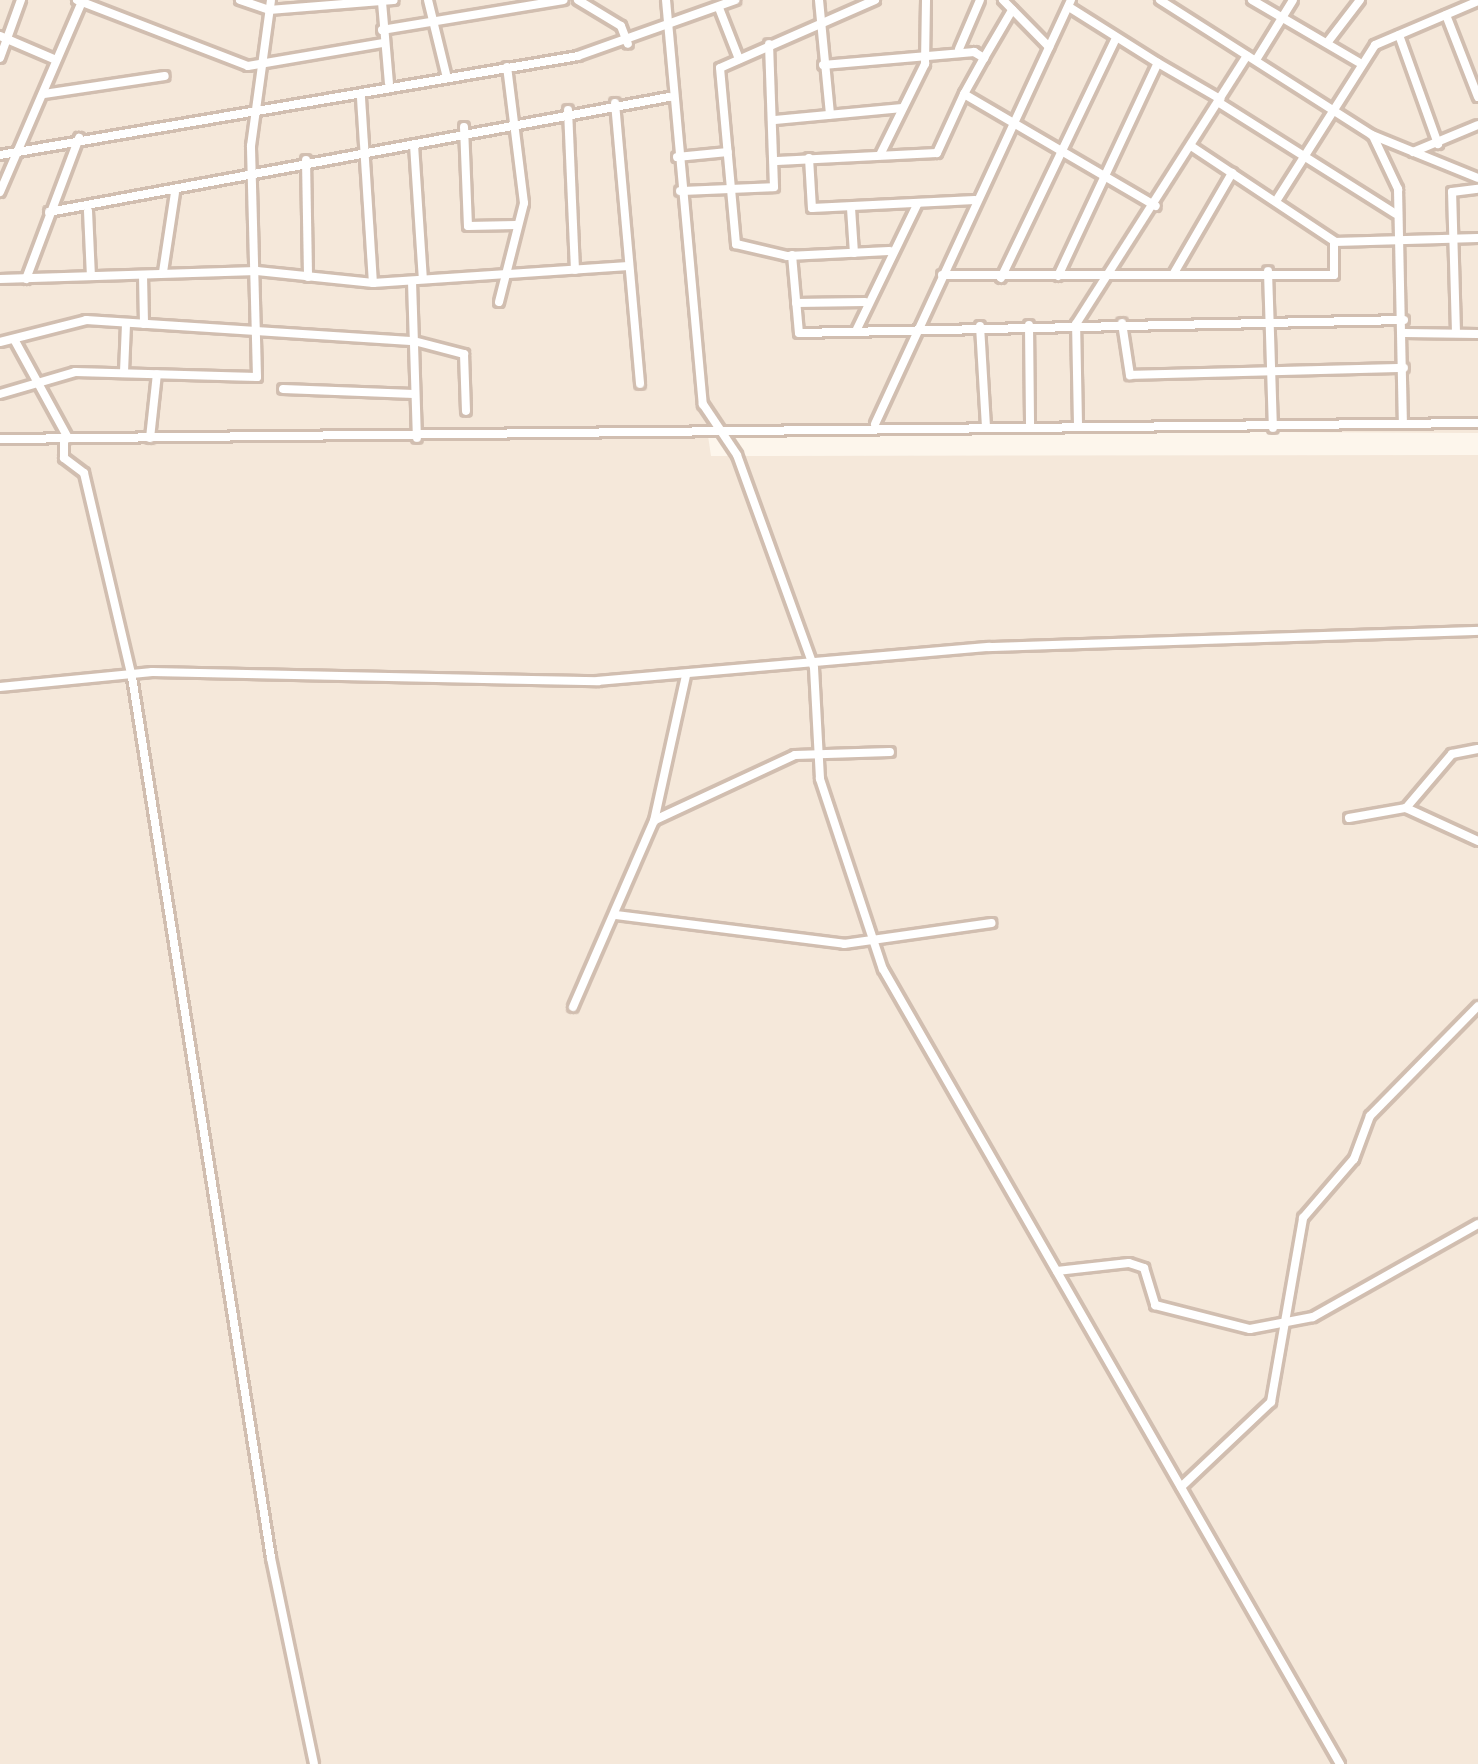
<!DOCTYPE html>
<style>
body{margin:0}
#map{position:relative;width:1478px;height:1764px;overflow:hidden;background:#fdf6ec;font-family:Roboto,sans-serif}
div>[style]{position:absolute}
[style*='--x']{left:calc(var(--x)*1px);top:calc(var(--y)*1px);width:calc(var(--w)*1px);rotate:calc(var(--a)*1deg)}
.residential>*{inset:0;background:#f5e8da}
.roads{filter:drop-shadow(3px 0 #d1beb0) drop-shadow(-3px 0 #d1beb0) drop-shadow(0 3px #d1beb0) drop-shadow(0 -3px #d1beb0)}
.minor>*{height:8px;margin:-4px;padding:0 4px;transform-origin:4px;border-radius:4px;background:#fff}
span{translate:-50% -50%;white-space:nowrap;text-align:center;line-height:1.15;-webkit-text-stroke:9px #fffaf3;paint-order:stroke}
</style>
<div id="map">
<div class="residential">
<i style="clip-path:polygon(0 0,1478px 0,1478px 433px,707px 429px,711px 456px,1478px 455px,1478px 1764px,0 1764px)"></i>
</div>
<div class="roads">
<div class="minor">
<i style="--x:77;--y:0;--w:183;--a:21.1"></i>
<i style="--x:248;--y:66;--w:136;--a:-9.7"></i>
<i style="--x:240;--y:0;--w:31;--a:19"></i>
<i style="--x:269;--y:10;--w:125;--a:-4.6"></i>
<i style="--x:428;--y:0;--w:76;--a:76.3"></i>
<i style="--x:578;--y:0;--w:50;--a:31.2"></i>
<i style="--x:621;--y:26;--w:19;--a:69"></i>
<i style="--x:666;--y:0;--w:406;--a:84.8"></i>
<i style="--x:703;--y:404;--w:61;--a:56.3"></i>
<i style="--x:737;--y:455;--w:226;--a:70.1"></i>
<i style="--x:814;--y:668;--w:111;--a:86.9"></i>
<i style="--x:820;--y:779;--w:200;--a:71.7"></i>
<i style="--x:883;--y:969;--w:917;--a:60.11"></i>
<i style="--x:819;--y:0;--w:115;--a:84.5"></i>
<i style="--x:875;--y:0;--w:169;--a:156.3"></i>
<i style="--x:720;--y:68;--w:177;--a:84.8"></i>
<i style="--x:736;--y:244;--w:52;--a:13.2"></i>
<i style="--x:787;--y:256;--w:103;--a:-2.8"></i>
<i style="--x:1003;--y:0;--w:66;--a:45.6"></i>
<i style="--x:1160;--y:0;--w:251;--a:32.5"></i>
<i style="--x:1372;--y:135;--w:114;--a:22.1"></i>
<i style="--x:1252;--y:0;--w:123;--a:30.3"></i>
<i style="--x:382;--y:2;--w:81;--a:85.1"></i>
<i style="--x:1069;--y:7;--w:105;--a:32.2"></i>
<i style="--x:719;--y:8;--w:55;--a:68.6"></i>
<i style="--x:1446;--y:15;--w:88;--a:68.7"></i>
<i style="--x:382;--y:30;--w:184;--a:-9.4"></i>
<i style="--x:1399;--y:35;--w:116;--a:70.3"></i>
<i style="--x:0;--y:36;--w:61;--a:23.2"></i>
<i style="--x:1327;--y:43;--w:54;--a:-52.5"></i>
<i style="--x:959;--y:49;--w:53;--a:-66.8"></i>
<i style="--x:0;--y:58;--w:62;--a:-70.1"></i>
<i style="--x:984;--y:58;--w:56;--a:-59.7"></i>
<i style="--x:1256;--y:60;--w:70;--a:-58.3"></i>
<i style="--x:823;--y:65;--w:152;--a:-4.9"></i>
<i style="--x:974;--y:52;--w:12;--a:31"></i>
<i style="--x:984;--y:58;--w:41;--a:119.1"></i>
<i style="--x:44;--y:94;--w:122;--a:-8.5"></i>
<i style="--x:361;--y:98;--w:185;--a:86.3"></i>
<i style="--x:1218;--y:102;--w:210;--a:32.2"></i>
<i style="--x:615;--y:103;--w:282;--a:84.9"></i>
<i style="--x:568;--y:110;--w:160;--a:87.5"></i>
<i style="--x:775;--y:120;--w:128;--a:-5.4"></i>
<i style="--x:464;--y:127;--w:99;--a:87.7"></i>
<i style="--x:468;--y:226;--w:48;--a:-1.2"></i>
<i style="--x:1373;--y:136;--w:59;--a:64.7"></i>
<i style="--x:1398;--y:189;--w:235;--a:88.8"></i>
<i style="--x:414;--y:145;--w:134;--a:86.2"></i>
<i style="--x:1191;--y:146;--w:172;--a:33.6"></i>
<i style="--x:1413;--y:152;--w:70;--a:-22.6"></i>
<i style="--x:0;--y:155;--w:586;--a:-9.72"></i>
<i style="--x:578;--y:56;--w:167;--a:-19.6"></i>
<i style="--x:880;--y:155;--w:102;--a:-63.7"></i>
<i style="--x:925;--y:64;--w:64;--a:-89.1"></i>
<i style="--x:677;--y:157;--w:51;--a:-5.6"></i>
<i style="--x:809;--y:158;--w:50;--a:86.6"></i>
<i style="--x:812;--y:208;--w:163;--a:-2.8"></i>
<i style="--x:306;--y:160;--w:117;--a:89"></i>
<i style="--x:777;--y:161;--w:160;--a:-2.9"></i>
<i style="--x:937;--y:153;--w:65;--a:-65.4"></i>
<i style="--x:964;--y:94;--w:222;--a:30.3"></i>
<i style="--x:680;--y:191;--w:94;--a:-2.4"></i>
<i style="--x:774;--y:187;--w:143;--a:-92"></i>
<i style="--x:0;--y:192;--w:207;--a:-66.7"></i>
<i style="--x:1278;--y:198;--w:181;--a:-57.6"></i>
<i style="--x:1375;--y:45;--w:112;--a:-23.1"></i>
<i style="--x:851;--y:208;--w:45;--a:86.2"></i>
<i style="--x:88;--y:211;--w:65;--a:87.4"></i>
<i style="--x:49;--y:212;--w:631;--a:-10.51"></i>
<i style="--x:792;--y:255;--w:78;--a:84.9"></i>
<i style="--x:799;--y:333;--w:605;--a:-1.23"></i>
<i style="--x:1268;--y:271;--w:157;--a:88.2"></i>
<i style="--x:163;--y:272;--w:80;--a:-81.4"></i>
<i style="--x:1174;--y:273;--w:116;--a:-59.9"></i>
<i style="--x:143;--y:275;--w:49;--a:88.8"></i>
<i style="--x:942;--y:275;--w:392;--a:0"></i>
<i style="--x:1334;--y:275;--w:33;--a:-90"></i>
<i style="--x:1334;--y:242;--w:144;--a:-1.6"></i>
<i style="--x:1058;--y:276;--w:235;--a:-64.9"></i>
<i style="--x:1158;--y:63;--w:72;--a:30.1"></i>
<i style="--x:1001;--y:278;--w:264;--a:-64.4"></i>
<i style="--x:0;--y:279;--w:257;--a:-1.8"></i>
<i style="--x:257;--y:271;--w:117;--a:5.9"></i>
<i style="--x:373;--y:283;--w:256;--a:-3.8"></i>
<i style="--x:26;--y:279;--w:151;--a:-69.4"></i>
<i style="--x:412;--y:281;--w:157;--a:88.2"></i>
<i style="--x:499;--y:302;--w:102;--a:-75.8"></i>
<i style="--x:524;--y:203;--w:137;--a:-97.1"></i>
<i style="--x:796;--y:303;--w:69;--a:-0.8"></i>
<i style="--x:1122;--y:323;--w:53;--a:81.3"></i>
<i style="--x:1130;--y:375;--w:274;--a:-1.5"></i>
<i style="--x:1029;--y:325;--w:102;--a:89.4"></i>
<i style="--x:980;--y:326;--w:100;--a:86.6"></i>
<i style="--x:856;--y:331;--w:142;--a:-64.2"></i>
<i style="--x:1404;--y:333;--w:74;--a:0.8"></i>
<i style="--x:1456;--y:333;--w:141;--a:-91.6"></i>
<i style="--x:1452;--y:192;--w:26;--a:-7"></i>
<i style="--x:15;--y:341;--w:111;--a:61.3"></i>
<i style="--x:0;--y:342;--w:89;--a:-14.3"></i>
<i style="--x:86;--y:320;--w:329;--a:3.7"></i>
<i style="--x:414;--y:341;--w:52;--a:14.6"></i>
<i style="--x:464;--y:354;--w:57;--a:88"></i>
<i style="--x:124;--y:372;--w:48;--a:-87.6"></i>
<i style="--x:283;--y:389;--w:131;--a:2.2"></i>
<i style="--x:0;--y:394;--w:78;--a:-16.3"></i>
<i style="--x:75;--y:372;--w:182;--a:1.6"></i>
<i style="--x:257;--y:377;--w:231;--a:-91.5"></i>
<i style="--x:251;--y:146;--w:147;--a:-82.2"></i>
<i style="--x:875;--y:424;--w:467;--a:-65.2"></i>
<i style="--x:1078;--y:425;--w:101;--a:-91.1"></i>
<i style="--x:1076;--y:324;--w:318;--a:-57.5"></i>
<i style="--x:150;--y:438;--w:64;--a:-83.8"></i>
<i style="--x:0;--y:439;--w:1478;--a:-0.62"></i>
<i style="--x:64;--y:440;--w:18;--a:90"></i>
<i style="--x:64;--y:458;--w:25;--a:37"></i>
<i style="--x:84;--y:473;--w:210;--a:76.8"></i>
<i style="--x:132;--y:677;--w:892;--a:81.03"></i>
<i style="--x:271;--y:1558;--w:210;--a:78.2"></i>
<i style="--x:0;--y:687;--w:153;--a:-5.6"></i>
<i style="--x:152;--y:672;--w:446;--a:1.2"></i>
<i style="--x:598;--y:681;--w:392;--a:-5"></i>
<i style="--x:989;--y:647;--w:489;--a:-1.9"></i>
<i style="--x:1406;--y:808;--w:79;--a:24.6"></i>
<i style="--x:1349;--y:818;--w:58;--a:-10"></i>
<i style="--x:1406;--y:808;--w:71;--a:-49.6"></i>
<i style="--x:1452;--y:754;--w:26;--a:-11"></i>
<i style="--x:655;--y:820;--w:154;--a:-24.9"></i>
<i style="--x:795;--y:755;--w:95;--a:-1.8"></i>
<i style="--x:616;--y:915;--w:230;--a:7.2"></i>
<i style="--x:844;--y:944;--w:149;--a:-8.1"></i>
<i style="--x:573;--y:1007;--w:203;--a:-66.5"></i>
<i style="--x:654;--y:821;--w:149;--a:-77.6"></i>
<i style="--x:1057;--y:1271;--w:72;--a:-6.3"></i>
<i style="--x:1129;--y:1263;--w:16;--a:18"></i>
<i style="--x:1144;--y:1268;--w:39;--a:73"></i>
<i style="--x:1155;--y:1305;--w:98;--a:14.2"></i>
<i style="--x:1250;--y:1329;--w:64;--a:-10.8"></i>
<i style="--x:1313;--y:1317;--w:189;--a:-29.4"></i>
<i style="--x:1181;--y:1487;--w:124;--a:-43.4"></i>
<i style="--x:1271;--y:1402;--w:187;--a:-80.1"></i>
<i style="--x:1303;--y:1218;--w:78;--a:-49.2"></i>
<i style="--x:1354;--y:1159;--w:46;--a:-69.6"></i>
<i style="--x:1370;--y:1116;--w:154;--a:-45.5"></i>
</div>
</div>
</div>
